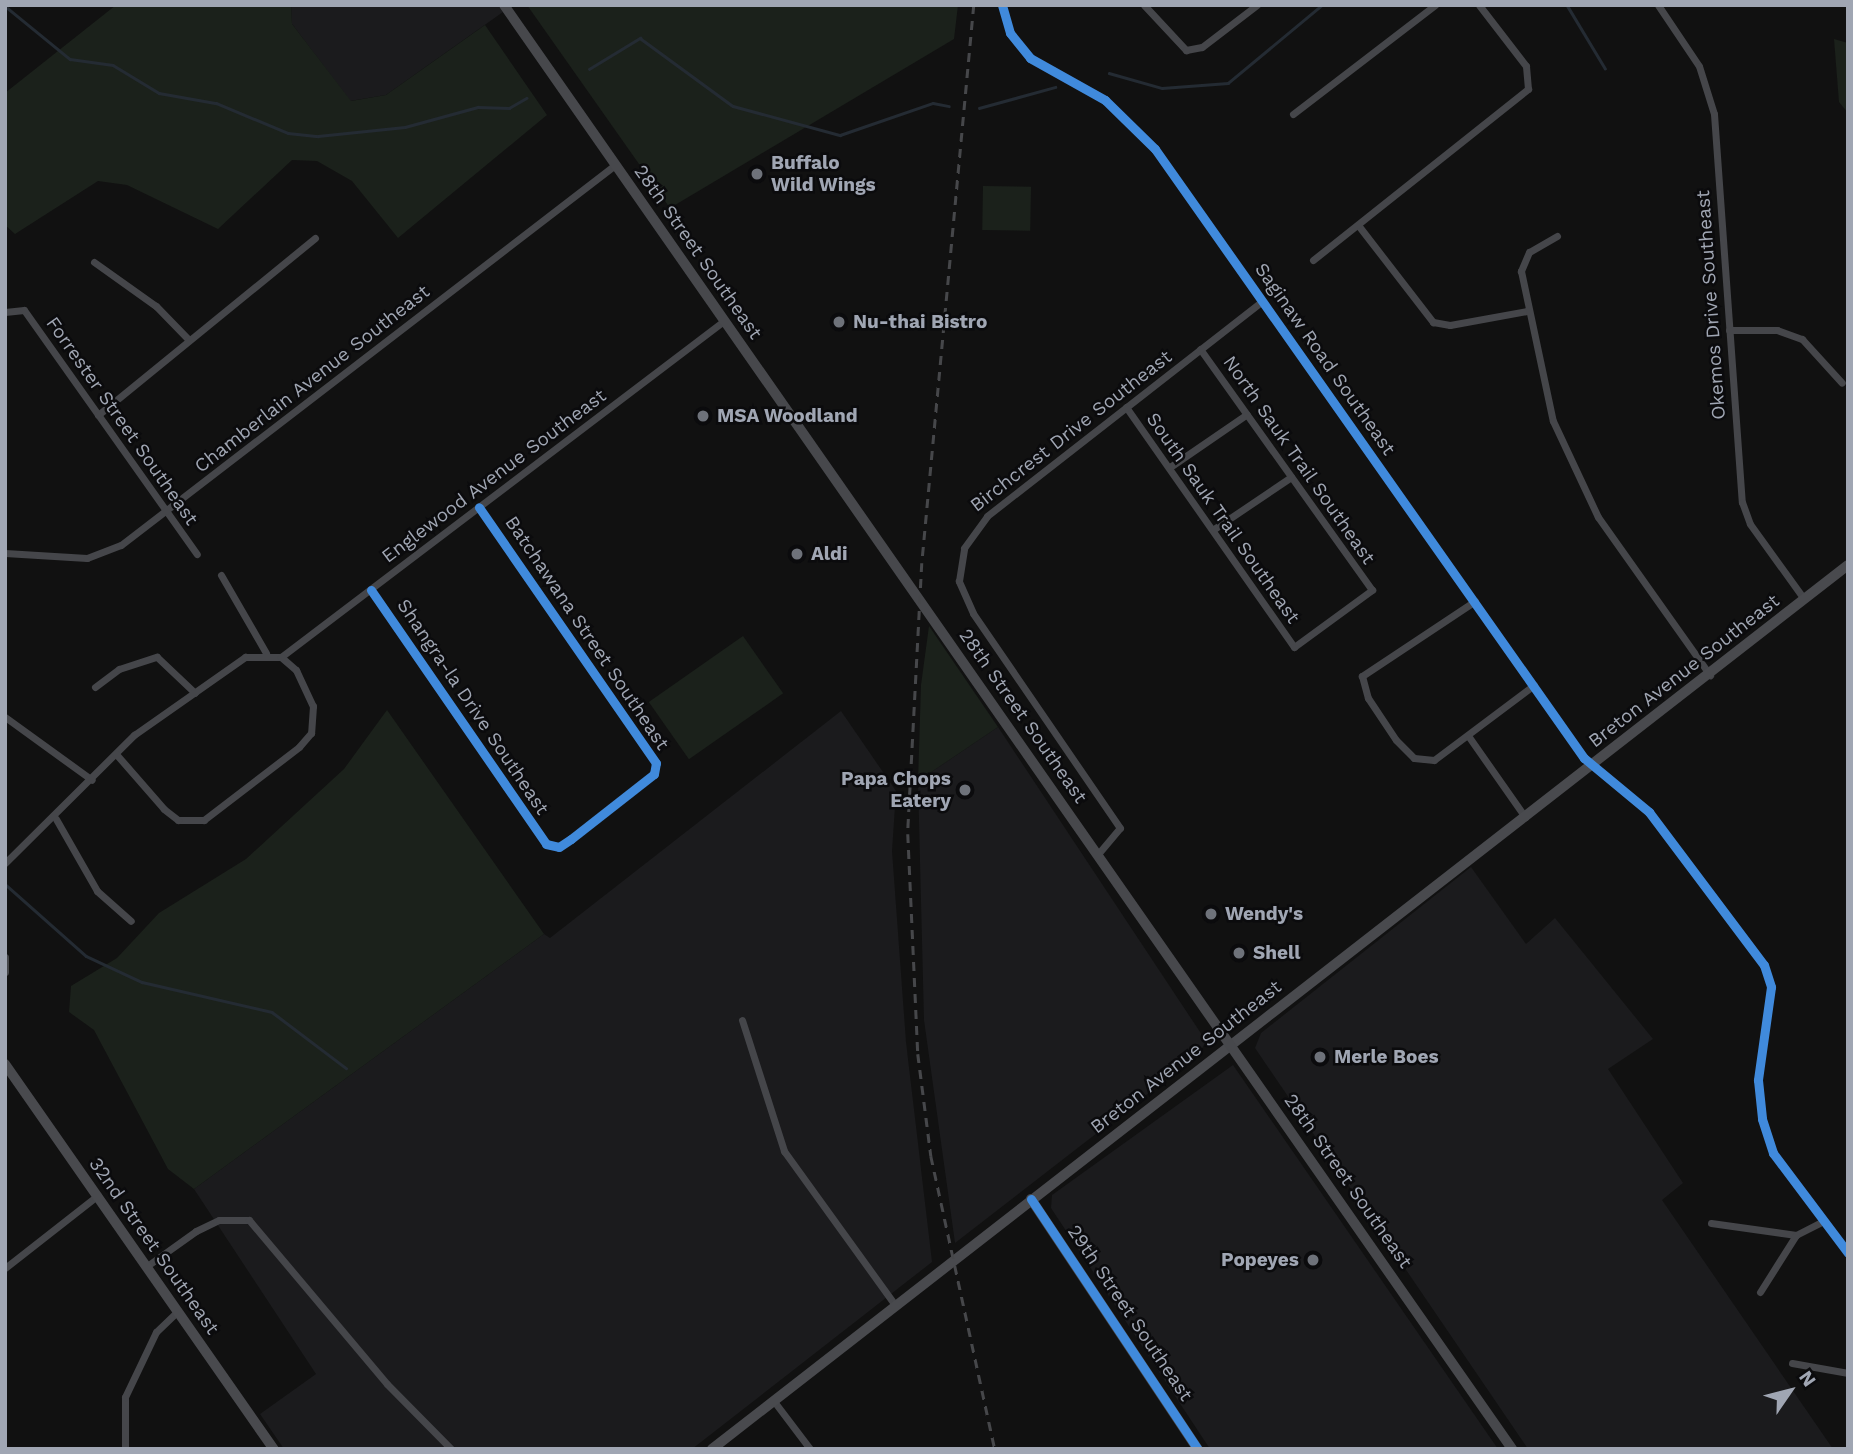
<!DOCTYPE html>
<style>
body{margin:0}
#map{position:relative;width:1853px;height:1454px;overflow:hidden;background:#111;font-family:"Work Sans",sans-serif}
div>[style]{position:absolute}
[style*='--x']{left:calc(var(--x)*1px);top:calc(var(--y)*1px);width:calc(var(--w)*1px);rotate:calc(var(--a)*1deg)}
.built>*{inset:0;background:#1b1b1d}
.green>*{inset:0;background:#1b211b;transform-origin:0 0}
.stream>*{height:2.5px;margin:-1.25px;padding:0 1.25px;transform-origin:1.25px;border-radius:1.25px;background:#242b33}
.street>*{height:7px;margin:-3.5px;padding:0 3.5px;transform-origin:3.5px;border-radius:3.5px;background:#45464a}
.secondary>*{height:10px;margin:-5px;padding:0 5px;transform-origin:5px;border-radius:5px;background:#494a4e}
.primary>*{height:10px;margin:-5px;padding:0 5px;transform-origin:5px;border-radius:5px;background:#47484c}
.rail>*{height:2.5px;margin-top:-1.25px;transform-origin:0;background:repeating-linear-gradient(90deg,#46474a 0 9px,transparent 0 16px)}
.cycleway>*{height:9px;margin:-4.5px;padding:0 4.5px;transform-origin:4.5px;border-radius:4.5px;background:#408adc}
.dots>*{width:19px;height:19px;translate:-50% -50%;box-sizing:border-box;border:4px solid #0b0b0d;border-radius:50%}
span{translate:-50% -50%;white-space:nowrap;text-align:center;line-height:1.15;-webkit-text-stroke:5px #0b0b0d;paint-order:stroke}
.poi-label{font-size:19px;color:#a0a6b3;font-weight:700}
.left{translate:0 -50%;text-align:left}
.right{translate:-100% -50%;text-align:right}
.street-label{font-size:19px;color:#a0a6b3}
.frame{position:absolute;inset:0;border:7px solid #a0a6b3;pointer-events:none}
.north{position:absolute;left:1755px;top:1356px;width:70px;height:70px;-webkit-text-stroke:5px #0b0b0d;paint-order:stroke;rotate:55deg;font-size:19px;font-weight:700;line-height:28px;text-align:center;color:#a0a6b3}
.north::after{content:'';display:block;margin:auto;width:24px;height:32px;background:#a0a6b3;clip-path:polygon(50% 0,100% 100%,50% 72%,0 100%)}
</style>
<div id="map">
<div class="built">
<i style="clip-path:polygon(291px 5px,498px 5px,503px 12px,386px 95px,350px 101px,292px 24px)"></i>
<i style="clip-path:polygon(841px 711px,896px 791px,892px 851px,906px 1042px,932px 1262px,692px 1449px,284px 1449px,260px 1414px,316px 1374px,194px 1189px,544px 934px,550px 938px)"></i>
<i style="clip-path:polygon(998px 727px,1206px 1041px,1199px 1054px,955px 1243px,924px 1020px,918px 781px)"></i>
<i style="clip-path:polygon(1471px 867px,1526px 944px,1555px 918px,1653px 1039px,1608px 1069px,1683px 1183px,1662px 1200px,1833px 1449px,1528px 1449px,1255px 1048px,1261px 1033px)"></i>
<i style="clip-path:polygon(1233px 1065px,1498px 1449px,1210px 1449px,1051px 1208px,1052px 1195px)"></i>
</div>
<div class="green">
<i style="clip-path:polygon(116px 5px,291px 5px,292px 24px,351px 101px,386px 95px,485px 25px,547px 115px,398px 238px,352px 181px,317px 161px,292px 160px,218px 229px,127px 185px,98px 181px,15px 234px,5px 225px,5px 93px)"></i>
<i style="clip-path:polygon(527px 5px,958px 5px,954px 39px,670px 208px)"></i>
<i style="clip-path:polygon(1834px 39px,1848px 43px,1848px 113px,1839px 102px)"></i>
<i style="left:983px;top:186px;width:48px;height:44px;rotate:1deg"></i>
<i style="clip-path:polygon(929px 626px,998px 727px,918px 781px,921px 685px)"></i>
<i style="left:743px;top:636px;width:70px;height:115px;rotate:55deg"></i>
<i style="clip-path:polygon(387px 710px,544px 934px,194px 1189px,168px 1169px,94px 1030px,69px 1012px,71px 986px,117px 958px,159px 913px,246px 859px,344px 769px)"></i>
</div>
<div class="stream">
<i style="--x:1567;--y:5;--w:74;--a:58.9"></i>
<i style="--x:5;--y:6;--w:84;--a:39.2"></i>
<i style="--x:70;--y:59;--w:43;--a:7.9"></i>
<i style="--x:113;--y:65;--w:54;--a:31.3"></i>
<i style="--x:159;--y:93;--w:58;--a:10"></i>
<i style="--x:216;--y:103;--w:78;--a:22.6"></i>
<i style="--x:288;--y:133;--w:30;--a:6"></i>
<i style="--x:318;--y:136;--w:87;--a:-5.9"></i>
<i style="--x:405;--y:127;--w:76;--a:-15.3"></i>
<i style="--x:478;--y:107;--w:31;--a:2"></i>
<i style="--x:509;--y:108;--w:20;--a:-30"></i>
<i style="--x:589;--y:69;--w:60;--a:-31.3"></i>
<i style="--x:640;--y:38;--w:115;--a:36.2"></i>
<i style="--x:733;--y:106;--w:111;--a:15.2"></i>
<i style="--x:840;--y:135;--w:98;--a:-19"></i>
<i style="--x:933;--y:103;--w:16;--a:11"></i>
<i style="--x:1109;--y:73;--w:55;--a:15.8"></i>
<i style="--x:1162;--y:88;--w:66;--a:-4.3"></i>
<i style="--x:1228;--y:83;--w:122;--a:-39.7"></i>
<i style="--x:979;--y:108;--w:79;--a:-15.4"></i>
<i style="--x:5;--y:884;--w:108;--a:41.6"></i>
<i style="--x:86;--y:956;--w:62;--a:24.9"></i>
<i style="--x:142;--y:982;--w:133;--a:13"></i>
<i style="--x:272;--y:1012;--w:93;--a:37.1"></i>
</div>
<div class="street">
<i style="--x:1002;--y:5;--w:29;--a:74"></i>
<i style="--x:1010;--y:33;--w:32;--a:51"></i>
<i style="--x:1030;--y:58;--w:86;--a:29.2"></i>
<i style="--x:1105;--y:100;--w:70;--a:44.4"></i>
<i style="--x:1155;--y:149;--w:745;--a:54.84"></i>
<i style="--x:1584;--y:758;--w:85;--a:39.7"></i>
<i style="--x:1649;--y:812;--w:191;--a:53.1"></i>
<i style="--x:1764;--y:965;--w:23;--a:72"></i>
<i style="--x:1771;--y:987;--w:94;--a:98"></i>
<i style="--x:1758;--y:1080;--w:39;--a:84"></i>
<i style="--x:1762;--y:1119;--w:36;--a:72"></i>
<i style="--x:1773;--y:1153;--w:125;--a:53.1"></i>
<i style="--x:1144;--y:5;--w:62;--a:47"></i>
<i style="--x:1186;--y:50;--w:16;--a:-11"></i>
<i style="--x:1202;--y:47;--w:69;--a:-37.4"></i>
<i style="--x:1658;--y:5;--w:73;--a:56.1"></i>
<i style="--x:1699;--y:66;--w:50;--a:72.6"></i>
<i style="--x:1714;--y:114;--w:389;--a:85.9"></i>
<i style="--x:1742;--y:502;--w:23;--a:70"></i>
<i style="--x:1750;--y:524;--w:92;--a:54.2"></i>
<i style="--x:1293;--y:114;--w:179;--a:-37.5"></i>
<i style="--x:1358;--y:225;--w:123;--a:52.3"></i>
<i style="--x:1433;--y:322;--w:17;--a:10"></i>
<i style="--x:1450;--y:325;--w:78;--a:-10.3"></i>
<i style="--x:1557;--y:236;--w:32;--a:150"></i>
<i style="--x:1529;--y:252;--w:21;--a:113"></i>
<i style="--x:1521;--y:271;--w:153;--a:78"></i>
<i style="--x:1553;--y:421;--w:106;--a:64.9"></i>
<i style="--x:1598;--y:517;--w:194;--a:54.7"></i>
<i style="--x:1313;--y:260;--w:275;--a:-38.5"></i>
<i style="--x:1528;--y:89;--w:23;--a:-95"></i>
<i style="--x:1526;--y:66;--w:77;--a:-127.6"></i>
<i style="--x:94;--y:262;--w:76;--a:35.4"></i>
<i style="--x:156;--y:306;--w:46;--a:45.9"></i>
<i style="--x:5;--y:312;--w:19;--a:-6"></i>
<i style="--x:24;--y:310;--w:299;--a:54.7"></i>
<i style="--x:1729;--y:330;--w:48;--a:0"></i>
<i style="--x:1777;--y:330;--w:27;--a:20"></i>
<i style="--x:1802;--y:339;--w:59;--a:47.7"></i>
<i style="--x:1126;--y:407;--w:293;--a:55"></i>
<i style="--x:1294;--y:647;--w:97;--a:-36.2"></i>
<i style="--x:1372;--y:590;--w:296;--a:-125.5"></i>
<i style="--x:98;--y:415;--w:280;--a:-39.2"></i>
<i style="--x:1170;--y:467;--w:93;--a:-34.5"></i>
<i style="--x:1214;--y:529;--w:93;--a:-34"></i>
<i style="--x:5;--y:553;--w:82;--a:3.5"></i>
<i style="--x:87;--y:558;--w:36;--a:-21"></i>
<i style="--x:121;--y:545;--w:623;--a:-37.57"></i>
<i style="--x:221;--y:575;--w:90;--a:60"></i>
<i style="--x:371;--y:590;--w:308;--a:55.4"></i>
<i style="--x:546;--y:844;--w:13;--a:13"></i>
<i style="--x:559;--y:847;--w:14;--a:-34"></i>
<i style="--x:571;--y:839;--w:105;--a:-38.1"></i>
<i style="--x:654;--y:774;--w:11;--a:-80"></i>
<i style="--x:656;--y:763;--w:311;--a:-124.7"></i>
<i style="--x:1475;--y:601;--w:136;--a:146.4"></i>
<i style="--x:1362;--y:676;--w:23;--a:75"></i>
<i style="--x:1368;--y:698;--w:50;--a:56.3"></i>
<i style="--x:1396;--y:740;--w:25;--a:45"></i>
<i style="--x:1414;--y:758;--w:20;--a:6"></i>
<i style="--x:1434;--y:760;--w:125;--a:-36.9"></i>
<i style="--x:281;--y:657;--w:557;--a:-37.2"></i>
<i style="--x:95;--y:687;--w:30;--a:-37"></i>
<i style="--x:119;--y:669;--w:40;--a:-18"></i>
<i style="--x:157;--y:657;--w:52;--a:43.5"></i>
<i style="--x:5;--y:717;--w:107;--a:35.9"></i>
<i style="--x:1469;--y:737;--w:98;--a:55"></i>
<i style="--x:56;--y:819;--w:83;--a:60.3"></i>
<i style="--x:97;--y:891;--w:45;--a:41.4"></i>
<i style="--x:1098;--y:854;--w:34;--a:-50"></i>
<i style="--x:1120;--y:828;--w:260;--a:-124.4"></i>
<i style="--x:973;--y:613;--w:35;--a:-114"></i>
<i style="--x:959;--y:581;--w:33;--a:-81"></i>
<i style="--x:964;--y:548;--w:39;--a:-54"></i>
<i style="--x:987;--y:516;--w:349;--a:-38"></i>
<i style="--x:5;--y:863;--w:182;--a:-44.8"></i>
<i style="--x:134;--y:735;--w:136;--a:-35.1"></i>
<i style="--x:245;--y:657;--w:36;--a:0"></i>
<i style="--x:281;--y:657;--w:20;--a:41"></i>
<i style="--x:296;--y:670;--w:40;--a:65"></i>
<i style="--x:313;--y:706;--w:27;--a:94"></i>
<i style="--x:311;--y:733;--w:18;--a:131"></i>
<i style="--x:299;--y:747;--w:120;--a:142.5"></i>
<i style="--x:204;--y:820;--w:26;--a:180"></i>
<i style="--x:178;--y:820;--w:18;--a:-142"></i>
<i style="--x:164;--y:809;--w:73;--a:-131.1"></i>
<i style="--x:5;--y:957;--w:15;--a:90"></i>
<i style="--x:742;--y:1020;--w:138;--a:72.2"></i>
<i style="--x:784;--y:1151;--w:190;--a:54.2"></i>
<i style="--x:1711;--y:1223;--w:86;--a:8"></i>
<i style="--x:1796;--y:1235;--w:30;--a:-27"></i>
<i style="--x:147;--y:1266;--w:60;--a:-35.5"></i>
<i style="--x:196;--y:1231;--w:25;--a:-26"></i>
<i style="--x:219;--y:1220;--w:30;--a:0"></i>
<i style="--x:249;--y:1220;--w:214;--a:49.9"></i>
<i style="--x:387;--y:1384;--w:91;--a:45.4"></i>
<i style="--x:5;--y:1268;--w:118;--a:-38.1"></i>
<i style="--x:1760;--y:1292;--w:67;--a:-57.7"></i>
<i style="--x:1792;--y:1363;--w:57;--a:10.1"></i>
<i style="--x:773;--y:1400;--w:61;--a:52.9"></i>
<i style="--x:125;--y:1449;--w:52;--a:-90"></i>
<i style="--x:125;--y:1397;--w:72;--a:-64.5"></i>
<i style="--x:156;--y:1332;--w:30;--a:-44"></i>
</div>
<div class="secondary">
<i style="--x:5;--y:1064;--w:470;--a:55.1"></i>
<i style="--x:1031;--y:1199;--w:301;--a:56.3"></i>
<i style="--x:712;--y:1449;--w:1439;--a:-37.89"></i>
</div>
<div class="primary">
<i style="--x:504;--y:5;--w:1761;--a:55.08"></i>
</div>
<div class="rail">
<i style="--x:974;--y:5;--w:560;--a:95.32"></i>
<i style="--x:922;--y:563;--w:271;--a:93"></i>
<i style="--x:908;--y:834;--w:220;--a:87.4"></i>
<i style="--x:918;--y:1054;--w:103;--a:82.7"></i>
<i style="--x:931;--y:1156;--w:300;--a:77.7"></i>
</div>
<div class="cycleway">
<i style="--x:1002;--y:5;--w:29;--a:74"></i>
<i style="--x:1010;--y:33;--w:32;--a:51"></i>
<i style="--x:1030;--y:58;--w:86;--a:29.2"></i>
<i style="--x:1105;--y:100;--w:70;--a:44.4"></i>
<i style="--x:1155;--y:149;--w:745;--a:54.84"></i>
<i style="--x:1584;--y:758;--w:85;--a:39.7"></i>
<i style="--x:1649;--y:812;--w:191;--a:53.1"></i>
<i style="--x:1764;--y:965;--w:23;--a:72"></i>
<i style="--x:1771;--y:987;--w:94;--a:98"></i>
<i style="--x:1758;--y:1080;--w:39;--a:84"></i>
<i style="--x:1762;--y:1119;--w:36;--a:72"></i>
<i style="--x:1773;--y:1153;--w:125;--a:53.1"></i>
<i style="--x:371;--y:590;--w:308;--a:55.4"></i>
<i style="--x:546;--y:844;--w:13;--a:13"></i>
<i style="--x:559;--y:847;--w:14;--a:-34"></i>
<i style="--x:571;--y:839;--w:105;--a:-38.1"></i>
<i style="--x:654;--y:774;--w:11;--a:-80"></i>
<i style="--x:656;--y:763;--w:311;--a:-124.7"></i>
<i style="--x:1031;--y:1199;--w:301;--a:56.3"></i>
</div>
<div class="dots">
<i style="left:757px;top:174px;background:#6e727a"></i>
<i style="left:839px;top:322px;background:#6e727a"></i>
<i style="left:703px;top:416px;background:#6e727a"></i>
<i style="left:797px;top:554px;background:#6e727a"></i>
<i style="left:965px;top:790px;background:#6e727a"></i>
<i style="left:1211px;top:914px;background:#6e727a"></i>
<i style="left:1239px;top:953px;background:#6e727a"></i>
<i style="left:1320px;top:1057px;background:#6e727a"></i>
<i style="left:1313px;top:1260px;background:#6e727a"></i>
</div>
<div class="poi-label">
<span class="left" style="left:771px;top:174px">Buffalo<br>Wild Wings</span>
<span class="left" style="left:853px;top:322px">Nu-thai Bistro</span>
<span class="left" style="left:717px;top:416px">MSA Woodland</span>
<span class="left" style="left:811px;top:554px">Aldi</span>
<span class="right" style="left:951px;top:790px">Papa Chops<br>Eatery</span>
<span class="left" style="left:1225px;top:914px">Wendy's</span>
<span class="left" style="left:1253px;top:953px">Shell</span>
<span class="left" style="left:1334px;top:1057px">Merle Boes</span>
<span class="right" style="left:1299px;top:1260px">Popeyes</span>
</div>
<div class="street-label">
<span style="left:698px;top:252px;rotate:55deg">28th Street Southeast</span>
<span style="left:1711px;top:305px;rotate:-94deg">Okemos Drive Southeast</span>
<span style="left:1325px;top:359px;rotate:55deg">Saginaw Road Southeast</span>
<span style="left:312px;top:379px;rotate:-38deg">Chamberlain Avenue Southeast</span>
<span style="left:122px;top:421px;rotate:55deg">Forrester Street Southeast</span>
<span style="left:1071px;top:431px;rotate:-38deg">Birchcrest Drive Southeast</span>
<span style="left:1299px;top:460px;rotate:55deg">North Sauk Trail Southeast</span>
<span style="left:494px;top:476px;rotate:-37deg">Englewood Avenue Southeast</span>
<span style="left:1223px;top:518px;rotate:55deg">South Sauk Trail Southeast</span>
<span style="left:587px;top:633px;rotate:56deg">Batchawana Street Southeast</span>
<span style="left:1684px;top:671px;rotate:-38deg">Breton Avenue Southeast</span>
<span style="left:473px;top:707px;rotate:56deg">Shangra-la Drive Southeast</span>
<span style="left:1023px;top:716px;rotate:55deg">28th Street Southeast</span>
<span style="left:1186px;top:1057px;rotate:-38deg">Breton Avenue Southeast</span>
<span style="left:1348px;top:1181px;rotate:55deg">28th Street Southeast</span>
<span style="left:154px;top:1246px;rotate:55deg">32nd Street Southeast</span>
<span style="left:1130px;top:1313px;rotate:56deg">29th Street Southeast</span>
</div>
<div class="frame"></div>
<div class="north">N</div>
</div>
